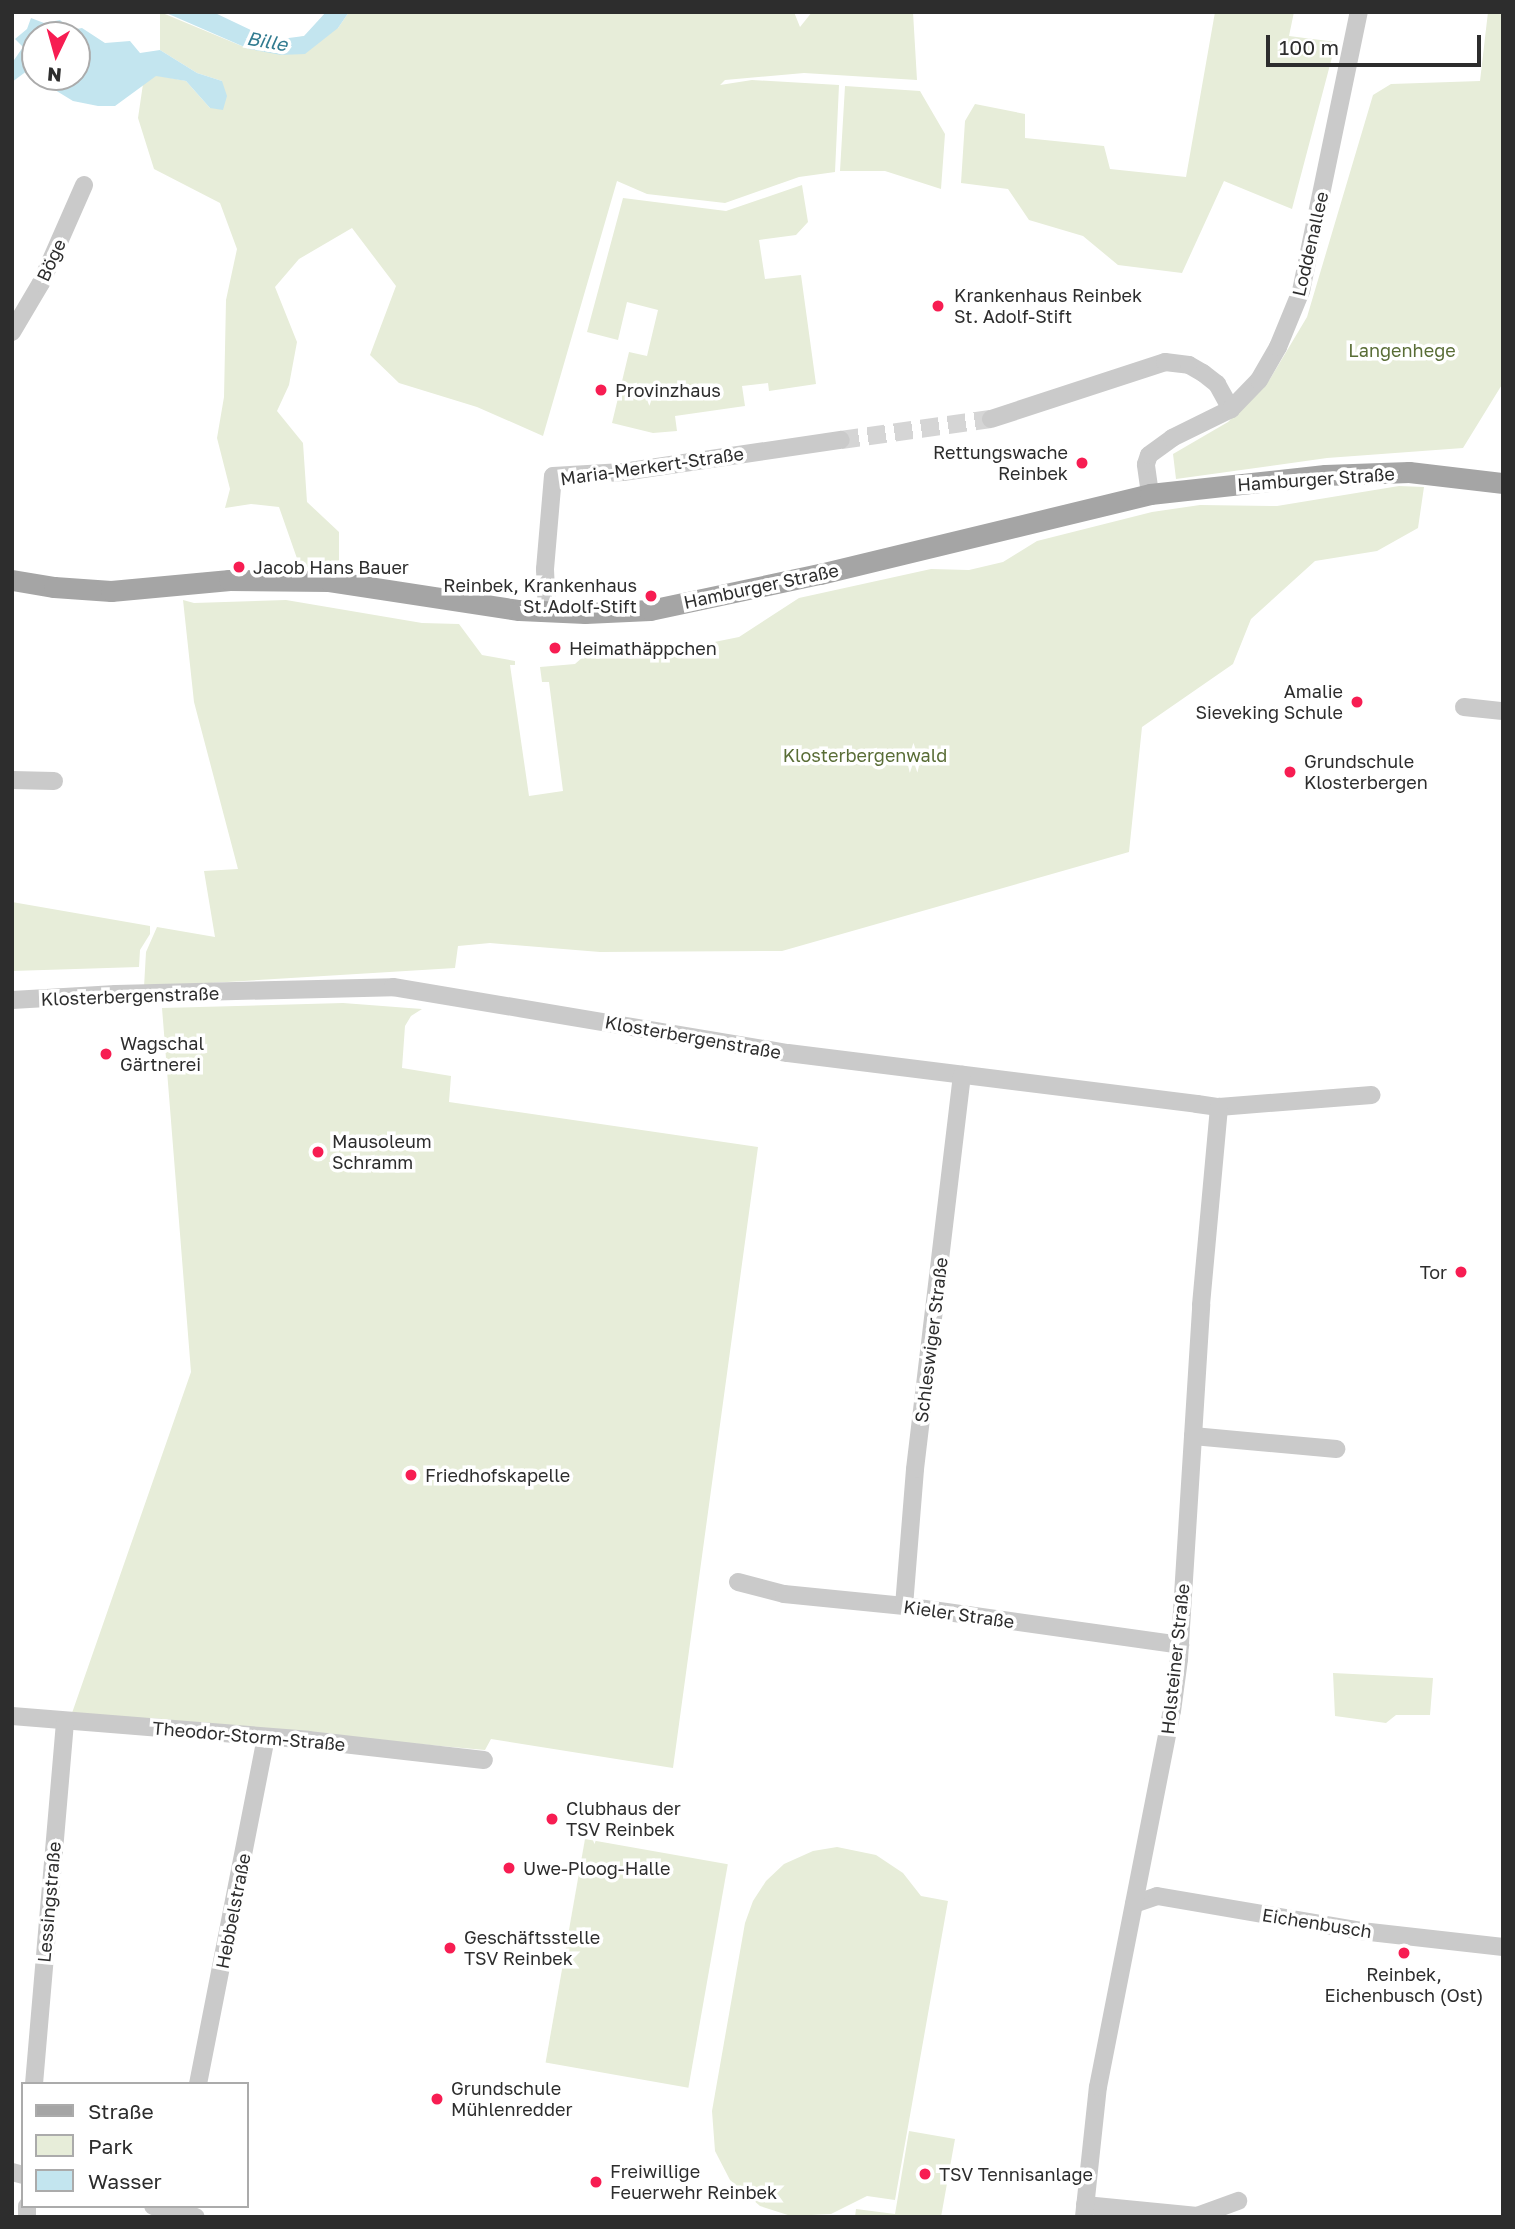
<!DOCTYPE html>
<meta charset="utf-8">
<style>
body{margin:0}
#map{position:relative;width:1515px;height:2229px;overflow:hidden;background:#fff;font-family:"Golos Text",sans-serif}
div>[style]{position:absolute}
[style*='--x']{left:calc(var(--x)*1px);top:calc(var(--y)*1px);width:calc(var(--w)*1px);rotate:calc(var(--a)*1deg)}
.green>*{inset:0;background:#e7edd9;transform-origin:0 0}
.water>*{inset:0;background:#c3e5ef}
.minor-tunnel>*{height:18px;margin-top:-9px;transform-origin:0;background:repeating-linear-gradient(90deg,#d5d5d5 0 18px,transparent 0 27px)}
.minor>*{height:18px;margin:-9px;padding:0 9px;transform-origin:9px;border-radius:9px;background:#cacaca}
.major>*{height:21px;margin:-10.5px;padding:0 10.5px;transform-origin:10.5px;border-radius:10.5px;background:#a5a5a5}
.dots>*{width:19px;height:19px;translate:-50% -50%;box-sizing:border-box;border:4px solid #fff;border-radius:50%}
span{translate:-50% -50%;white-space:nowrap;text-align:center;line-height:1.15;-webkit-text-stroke:7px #fff;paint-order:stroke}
.street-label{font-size:18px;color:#2d2d2d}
.poi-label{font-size:18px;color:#2d2d2d}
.left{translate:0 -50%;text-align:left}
.right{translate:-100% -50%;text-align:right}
.park-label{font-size:18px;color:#596d36}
.water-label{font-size:19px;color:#317b90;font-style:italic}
.frame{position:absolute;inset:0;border:14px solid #2d2d2d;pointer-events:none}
.legend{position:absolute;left:21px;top:2082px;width:228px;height:126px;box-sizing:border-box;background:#fff;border:2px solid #ababab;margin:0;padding:9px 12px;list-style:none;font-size:21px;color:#2d2d2d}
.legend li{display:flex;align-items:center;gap:14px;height:35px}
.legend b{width:35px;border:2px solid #ababab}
.north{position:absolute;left:21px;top:21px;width:70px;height:70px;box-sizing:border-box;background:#fff;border:2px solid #ababab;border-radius:50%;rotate:185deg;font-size:19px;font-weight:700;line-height:28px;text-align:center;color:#2d2d2d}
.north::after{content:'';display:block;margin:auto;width:24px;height:32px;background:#f71d52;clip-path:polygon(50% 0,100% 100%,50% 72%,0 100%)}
.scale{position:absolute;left:1266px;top:35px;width:215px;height:32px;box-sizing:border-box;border:4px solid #2d2d2d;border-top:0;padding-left:9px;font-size:21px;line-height:24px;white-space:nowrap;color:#2d2d2d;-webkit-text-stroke:5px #fff;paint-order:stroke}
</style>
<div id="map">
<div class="green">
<i style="clip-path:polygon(160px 12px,249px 49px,338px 28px,349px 12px,794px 12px,800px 27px,812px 12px,913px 12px,917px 80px,804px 73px,725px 80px,720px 85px,752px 80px,839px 85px,835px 172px,799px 177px,725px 203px,647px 194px,617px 181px,543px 436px,477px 407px,399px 383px,370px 355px,396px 286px,352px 228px,299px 259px,275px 287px,297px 342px,289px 385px,277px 411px,303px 443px,307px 502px,339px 532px,339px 567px,300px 567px,279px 507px,251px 504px,225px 508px,230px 489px,217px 438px,224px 397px,226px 300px,237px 249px,220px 203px,154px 169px,138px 118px,143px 84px,156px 75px,186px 81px,210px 108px,222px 81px,197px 73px,160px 50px)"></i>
<i style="clip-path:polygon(1215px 12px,1294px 12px,1289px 36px,1336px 42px,1292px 209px,1224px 181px,1182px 273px,1118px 265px,1083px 236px,1029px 220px,1008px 189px,961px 183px,965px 121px,975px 104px,1025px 114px,1025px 138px,1104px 146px,1110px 169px,1186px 177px)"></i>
<i style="clip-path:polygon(1488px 12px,1503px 12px,1503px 383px,1463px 448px,1327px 458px,1176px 479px,1173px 454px,1228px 422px,1270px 379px,1307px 317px,1373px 95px,1391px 84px,1480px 81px)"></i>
<i style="clip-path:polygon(845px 86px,920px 91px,945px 134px,941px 189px,885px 171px,840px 171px)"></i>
<i style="clip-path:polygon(802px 185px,808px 222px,796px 235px,759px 240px,765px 279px,801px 275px,816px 384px,769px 391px,768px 383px,742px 386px,745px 406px,675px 416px,677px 431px,653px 433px,612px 423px,629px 352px,647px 356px,658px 310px,627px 302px,618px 340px,587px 332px,623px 198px,726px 211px)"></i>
<i style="clip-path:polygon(1399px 486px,1424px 487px,1418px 528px,1377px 551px,1315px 561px,1251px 619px,1233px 664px,1142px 727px,1129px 852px,782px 951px,600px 952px,490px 943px,458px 946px,455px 968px,144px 987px,146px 952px,157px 927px,215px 937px,204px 871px,238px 869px,194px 702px,183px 600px,194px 603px,286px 600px,422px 623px,459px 624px,482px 655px,515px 661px,515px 665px,510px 665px,529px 796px,563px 791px,549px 682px,542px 682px,540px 667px,575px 664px,584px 656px,645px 656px,739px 637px,799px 598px,931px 569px,969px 570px,1003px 562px,1037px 541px,1152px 512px,1200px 505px,1277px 506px)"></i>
<i style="clip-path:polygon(12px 902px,150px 926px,150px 934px,140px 950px,139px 967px,12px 971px)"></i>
<i style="clip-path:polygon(343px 1003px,422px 1009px,411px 1016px,405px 1026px,402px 1068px,451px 1076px,449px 1102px,758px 1147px,673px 1768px,491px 1739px,485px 1750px,72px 1713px,191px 1372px,162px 1008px)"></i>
<i style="clip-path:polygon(1333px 1673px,1433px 1678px,1430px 1715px,1396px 1715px,1386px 1723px,1335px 1716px)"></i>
<i style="left:585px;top:1839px;width:145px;height:227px;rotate:10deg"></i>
<i style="clip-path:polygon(837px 1847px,876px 1855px,903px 1873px,921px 1896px,948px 1901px,895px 2200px,867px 2196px,831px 2214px,791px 2216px,760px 2206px,730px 2180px,715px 2151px,712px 2111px,745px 1923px,753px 1901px,766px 1881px,784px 1864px,813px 1851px)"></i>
<i style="clip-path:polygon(909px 2131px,955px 2139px,941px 2217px,855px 2217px,856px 2209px,895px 2214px)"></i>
</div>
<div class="water">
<i style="clip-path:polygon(164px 12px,213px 12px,255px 32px,281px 39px,304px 36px,326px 12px,349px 12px,338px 28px,305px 54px,281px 55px,249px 49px)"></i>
<i style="clip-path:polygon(31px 18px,44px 23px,60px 20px,71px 30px,82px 28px,105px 43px,130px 41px,140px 53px,160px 50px,197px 73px,222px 81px,227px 96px,223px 110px,210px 108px,186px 81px,156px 76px,115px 106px,98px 106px,73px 101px,55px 90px,50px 77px,77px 77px,77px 35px,35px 35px,35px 65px,12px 82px,12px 63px,23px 47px,15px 39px,27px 29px)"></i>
</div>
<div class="minor-tunnel">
<i style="--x:841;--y:440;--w:151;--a:-8"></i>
</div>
<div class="minor">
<i style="--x:12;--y:332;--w:57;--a:-59.4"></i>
<i style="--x:41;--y:283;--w:107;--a:-66.3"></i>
<i style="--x:991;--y:419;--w:183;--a:-18.1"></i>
<i style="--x:1165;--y:362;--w:24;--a:7"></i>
<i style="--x:1189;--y:365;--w:16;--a:30"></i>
<i style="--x:1203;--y:373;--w:18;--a:38"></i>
<i style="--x:1217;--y:384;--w:29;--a:61"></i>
<i style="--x:1150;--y:494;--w:30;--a:-98"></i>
<i style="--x:1146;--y:464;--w:9;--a:-72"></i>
<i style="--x:1149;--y:455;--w:29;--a:-36"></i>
<i style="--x:1172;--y:438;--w:66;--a:-26.2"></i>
<i style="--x:1231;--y:409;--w:40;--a:-46"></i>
<i style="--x:1259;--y:380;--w:38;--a:-60"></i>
<i style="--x:1278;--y:347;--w:61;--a:-67.7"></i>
<i style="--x:1301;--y:291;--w:285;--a:-78.3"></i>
<i style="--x:547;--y:612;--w:43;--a:-92.7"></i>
<i style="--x:545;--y:569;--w:93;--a:-85.1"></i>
<i style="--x:553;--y:476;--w:70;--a:-3.3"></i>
<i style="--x:623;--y:472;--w:220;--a:-8.4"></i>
<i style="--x:1464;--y:707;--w:39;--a:6"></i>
<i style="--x:12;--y:780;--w:42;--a:1.4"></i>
<i style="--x:12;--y:1000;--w:104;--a:-3.3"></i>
<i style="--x:116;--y:994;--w:277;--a:-1.4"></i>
<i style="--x:393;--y:987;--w:400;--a:9.5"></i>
<i style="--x:788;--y:1053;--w:412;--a:7.1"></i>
<i style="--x:1197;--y:1104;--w:22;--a:8"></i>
<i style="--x:1219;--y:1107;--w:153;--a:-4.5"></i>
<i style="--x:1193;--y:1436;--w:144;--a:5.2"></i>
<i style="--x:738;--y:1582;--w:48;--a:14.6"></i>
<i style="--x:784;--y:1594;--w:121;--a:5.7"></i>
<i style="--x:904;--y:1606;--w:279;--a:8"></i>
<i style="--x:904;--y:1606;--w:137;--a:-85.4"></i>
<i style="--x:915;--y:1469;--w:397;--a:-83.2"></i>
<i style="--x:12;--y:1716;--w:297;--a:4.6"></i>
<i style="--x:308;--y:1740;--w:177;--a:6.5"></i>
<i style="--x:1134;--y:1904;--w:24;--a:-19"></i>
<i style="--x:1157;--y:1896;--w:207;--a:9.7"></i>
<i style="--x:1361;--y:1931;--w:143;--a:6.4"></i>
<i style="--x:34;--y:2084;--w:364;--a:-85.1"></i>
<i style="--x:198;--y:2084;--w:353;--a:-78.9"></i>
<i style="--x:12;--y:2172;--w:11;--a:15"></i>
<i style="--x:1085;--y:2205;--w:113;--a:5.6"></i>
<i style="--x:1197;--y:2216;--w:44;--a:-20.1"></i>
<i style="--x:27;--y:2206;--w:11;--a:90"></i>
<i style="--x:153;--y:2206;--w:44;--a:14.3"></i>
<i style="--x:1084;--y:2217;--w:131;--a:-83.9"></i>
<i style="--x:1098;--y:2087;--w:383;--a:-78.9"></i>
<i style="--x:1172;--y:1711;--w:52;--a:-82.3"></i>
<i style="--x:1179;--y:1659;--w:355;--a:-86.4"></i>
<i style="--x:1201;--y:1305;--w:199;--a:-84.8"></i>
</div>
<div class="major">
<i style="--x:12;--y:580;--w:43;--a:9.5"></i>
<i style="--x:54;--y:587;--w:57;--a:4"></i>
<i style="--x:111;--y:591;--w:119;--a:-5.3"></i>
<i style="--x:229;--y:580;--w:100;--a:0.6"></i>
<i style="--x:329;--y:581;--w:192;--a:8.7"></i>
<i style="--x:519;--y:610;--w:66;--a:2.6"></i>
<i style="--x:585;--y:613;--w:65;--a:-2.6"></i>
<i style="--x:650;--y:610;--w:174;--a:-12"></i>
<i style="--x:820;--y:574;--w:340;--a:-13.6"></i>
<i style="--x:1150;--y:494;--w:176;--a:-6.2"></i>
<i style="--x:1325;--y:475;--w:84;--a:-2"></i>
<i style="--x:1409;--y:472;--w:95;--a:6.7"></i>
</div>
<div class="dots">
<i style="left:938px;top:306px;background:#f71d52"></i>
<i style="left:601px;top:390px;background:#f71d52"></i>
<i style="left:1082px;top:463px;background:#f71d52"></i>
<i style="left:239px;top:567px;background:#f71d52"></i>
<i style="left:651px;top:596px;background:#f71d52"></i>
<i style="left:555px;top:648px;background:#f71d52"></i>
<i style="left:1357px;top:702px;background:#f71d52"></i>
<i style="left:1290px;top:772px;background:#f71d52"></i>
<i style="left:106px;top:1054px;background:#f71d52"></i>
<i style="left:318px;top:1152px;background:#f71d52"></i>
<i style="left:1461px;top:1272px;background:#f71d52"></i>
<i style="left:411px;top:1475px;background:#f71d52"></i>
<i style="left:552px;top:1819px;background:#f71d52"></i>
<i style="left:509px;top:1868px;background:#f71d52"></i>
<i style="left:450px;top:1948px;background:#f71d52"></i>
<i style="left:1404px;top:1953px;background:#f71d52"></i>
<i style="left:437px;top:2099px;background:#f71d52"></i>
<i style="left:925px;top:2174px;background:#f71d52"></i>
<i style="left:596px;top:2182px;background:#f71d52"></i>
</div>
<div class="street-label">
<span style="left:1310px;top:244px;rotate:-77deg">Loddenallee</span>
<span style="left:51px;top:260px;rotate:-65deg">Böge</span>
<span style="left:652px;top:466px;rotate:-8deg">Maria-Merkert-Straße</span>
<span style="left:1316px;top:479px;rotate:-4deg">Hamburger Straße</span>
<span style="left:761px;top:586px;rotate:-12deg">Hamburger Straße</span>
<span style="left:130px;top:996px;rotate:-2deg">Klosterbergenstraße</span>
<span style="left:693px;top:1037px;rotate:10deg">Klosterbergenstraße</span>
<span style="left:931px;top:1340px;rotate:-83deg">Schleswiger Straße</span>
<span style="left:959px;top:1614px;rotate:8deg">Kieler Straße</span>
<span style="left:1175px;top:1659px;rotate:-84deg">Holsteiner Straße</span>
<span style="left:249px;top:1736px;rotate:5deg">Theodor-Storm-Straße</span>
<span style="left:49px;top:1902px;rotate:-85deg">Lessingstraße</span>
<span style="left:233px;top:1911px;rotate:-79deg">Hebbelstraße</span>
<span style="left:1317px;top:1923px;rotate:9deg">Eichenbusch</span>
</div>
<div class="poi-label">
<span class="left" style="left:954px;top:306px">Krankenhaus Reinbek<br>St. Adolf-Stift</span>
<span class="left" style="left:615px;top:390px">Provinzhaus</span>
<span class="right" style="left:1068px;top:463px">Rettungswache<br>Reinbek</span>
<span class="left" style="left:253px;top:567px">Jacob Hans Bauer</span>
<span class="right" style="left:637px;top:596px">Reinbek, Krankenhaus<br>St.Adolf-Stift</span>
<span class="left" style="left:569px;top:648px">Heimathäppchen</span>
<span class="right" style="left:1343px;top:702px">Amalie<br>Sieveking Schule</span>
<span class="left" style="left:1304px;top:772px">Grundschule<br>Klosterbergen</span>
<span class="left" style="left:120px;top:1054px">Wagschal<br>Gärtnerei</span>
<span class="left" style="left:332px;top:1152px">Mausoleum<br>Schramm</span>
<span class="right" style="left:1447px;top:1272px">Tor</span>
<span class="left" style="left:425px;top:1475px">Friedhofskapelle</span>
<span class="left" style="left:566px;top:1819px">Clubhaus der<br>TSV Reinbek</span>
<span class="left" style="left:523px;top:1868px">Uwe-Ploog-Halle</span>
<span class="left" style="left:464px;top:1948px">Geschäftsstelle<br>TSV Reinbek</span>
<span style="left:1404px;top:1985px">Reinbek,<br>Eichenbusch (Ost)</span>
<span class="left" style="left:451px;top:2099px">Grundschule<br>Mühlenredder</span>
<span class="left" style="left:610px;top:2182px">Freiwillige<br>Feuerwehr Reinbek</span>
<span class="left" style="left:939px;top:2174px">TSV Tennisanlage</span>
</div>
<div class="park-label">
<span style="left:1402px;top:350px">Langenhege</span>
<span style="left:865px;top:755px">Klosterbergenwald</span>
</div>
<div class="water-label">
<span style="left:267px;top:41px;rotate:10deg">Bille</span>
</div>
<div class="frame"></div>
<ul class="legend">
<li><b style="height:9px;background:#a5a5a5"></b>Straße</li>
<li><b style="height:19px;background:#e7edd9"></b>Park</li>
<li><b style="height:19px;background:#c3e5ef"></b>Wasser</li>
</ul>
<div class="north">N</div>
<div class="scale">100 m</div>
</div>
